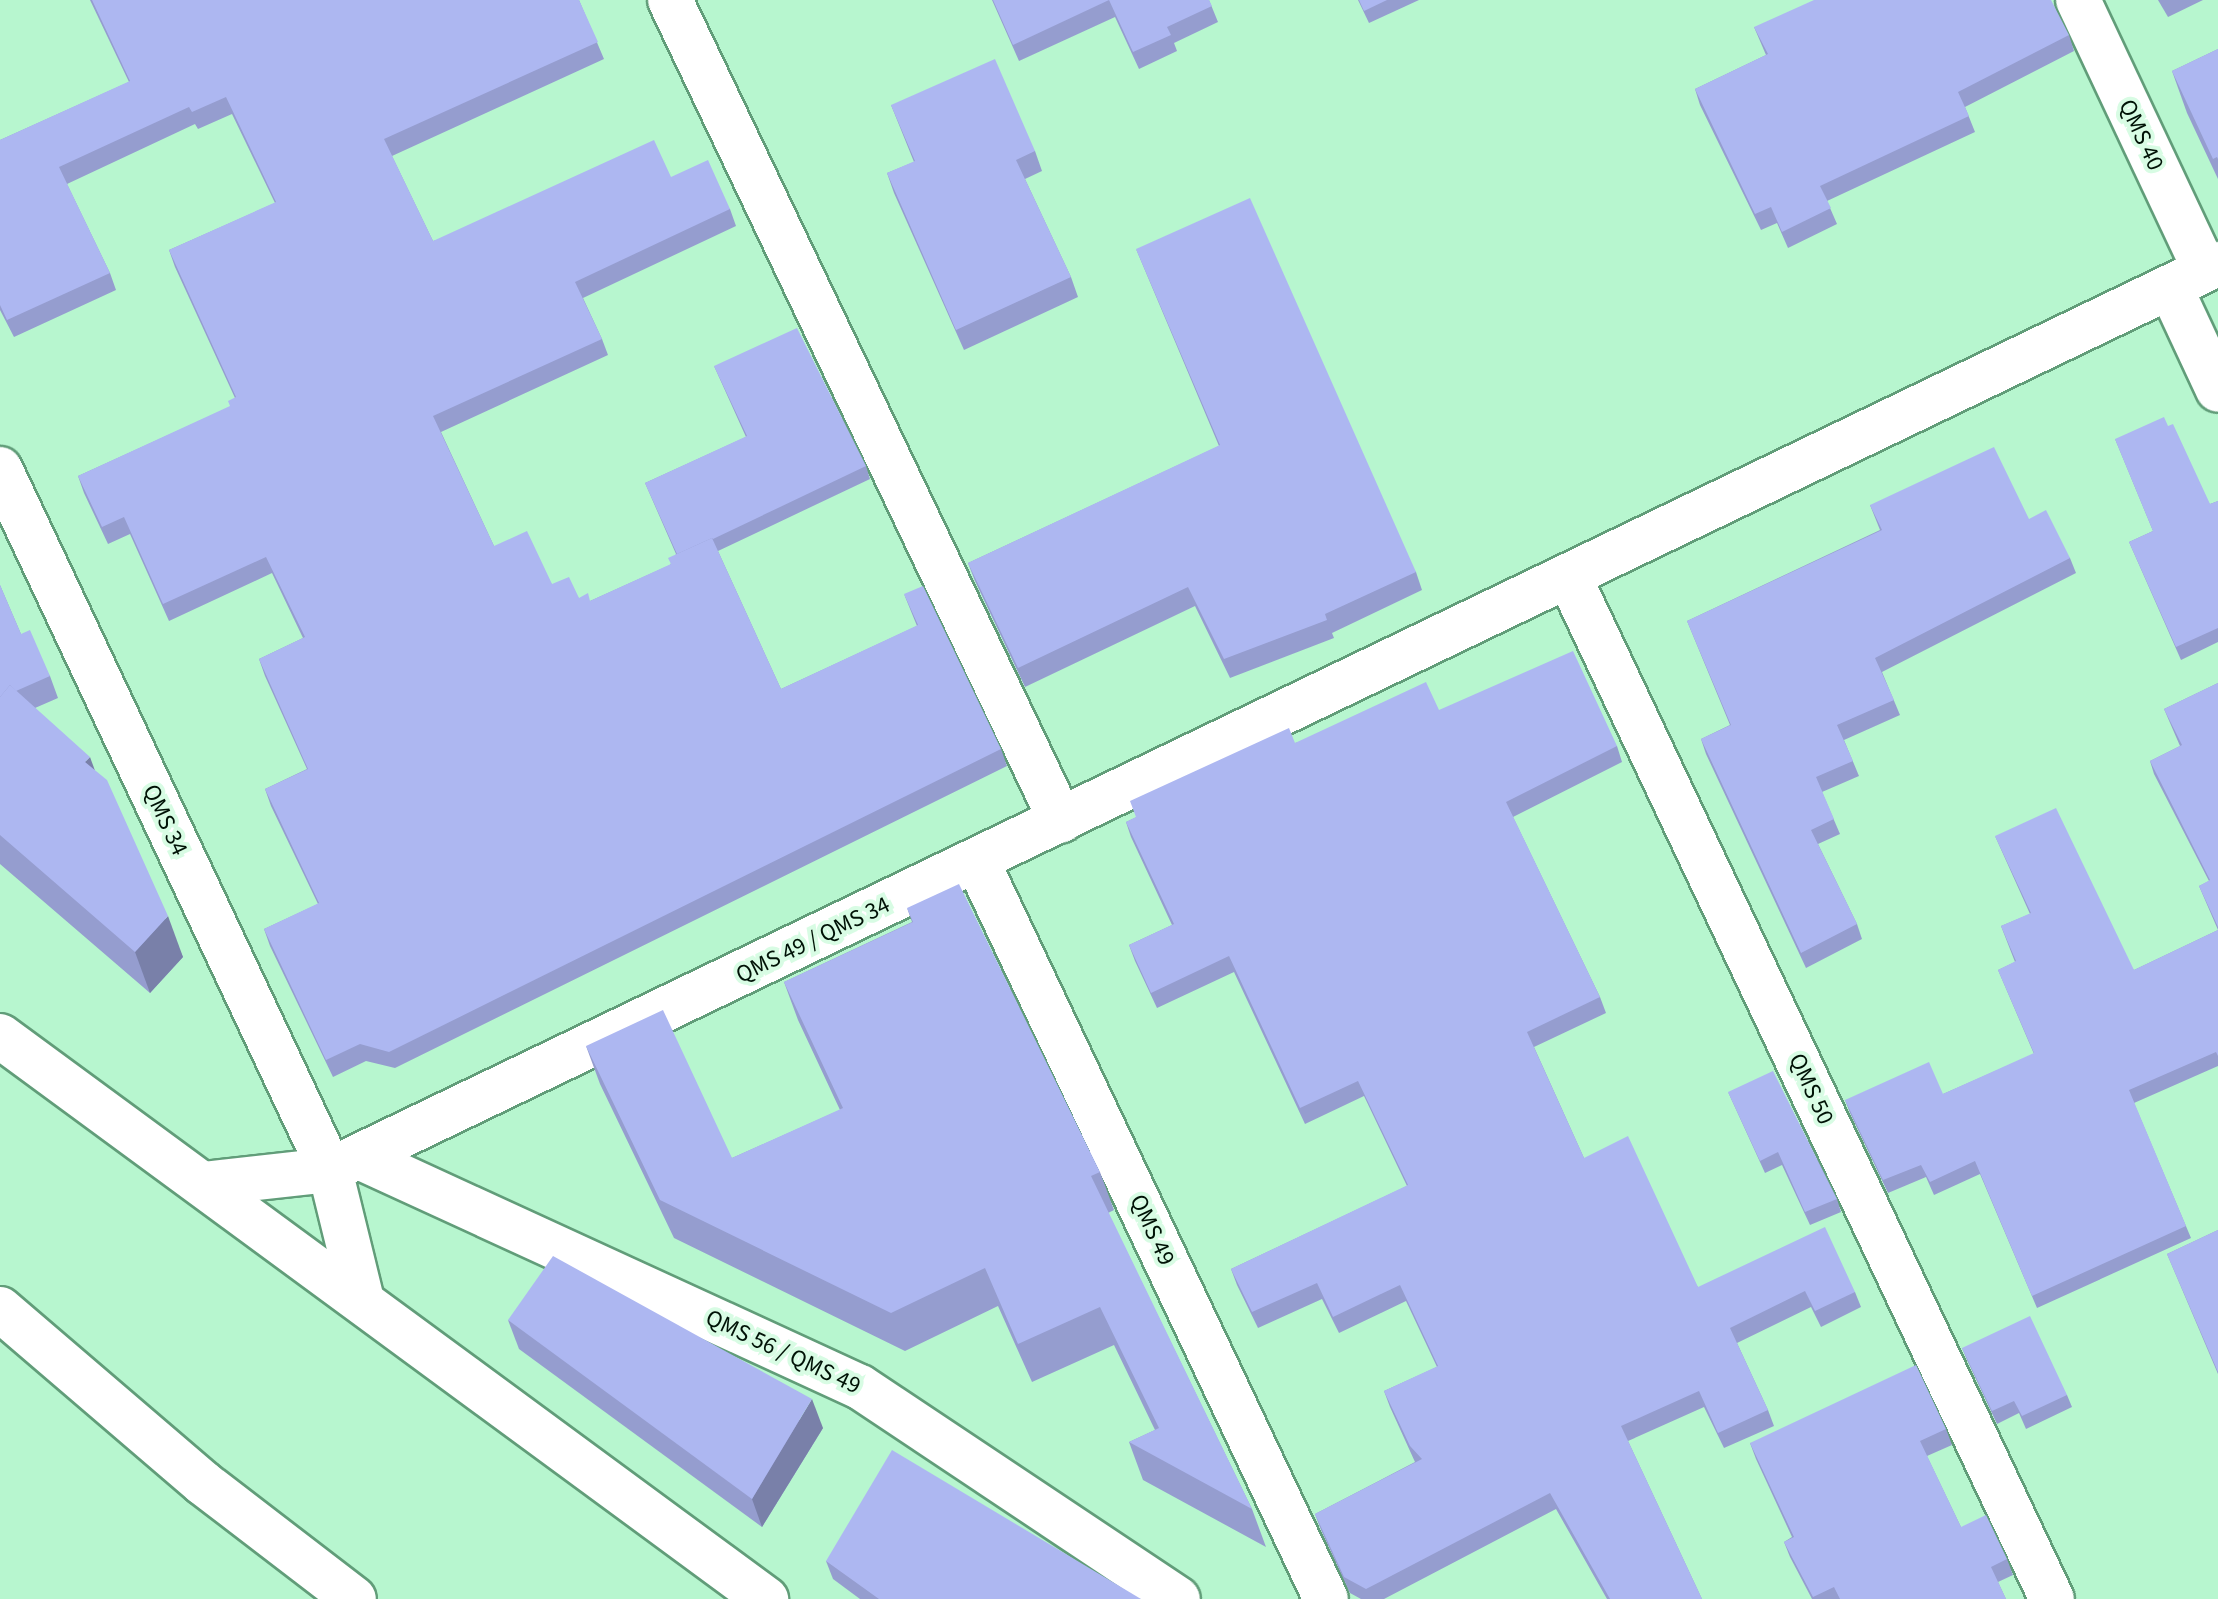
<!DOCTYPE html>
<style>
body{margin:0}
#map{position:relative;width:2218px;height:1599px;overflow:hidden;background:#b7f6cf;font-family:"Source Sans 3",sans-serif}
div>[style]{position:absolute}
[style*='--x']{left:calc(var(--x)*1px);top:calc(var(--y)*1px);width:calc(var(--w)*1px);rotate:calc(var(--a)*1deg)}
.roads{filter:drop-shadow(2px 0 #619d79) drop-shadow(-2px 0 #619d79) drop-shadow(0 2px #619d79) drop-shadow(0 -2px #619d79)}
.street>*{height:44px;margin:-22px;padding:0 22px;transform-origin:22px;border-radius:22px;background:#fff}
.secondary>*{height:44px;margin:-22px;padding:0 22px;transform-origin:22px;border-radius:22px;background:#fff}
.wall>*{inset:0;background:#959dcf}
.shaded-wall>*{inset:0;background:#7980a9}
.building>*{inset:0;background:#adb7f1}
span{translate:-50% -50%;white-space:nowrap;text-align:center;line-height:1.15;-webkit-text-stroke:8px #d8fce4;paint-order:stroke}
.street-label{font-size:24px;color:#001206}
</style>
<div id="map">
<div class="roads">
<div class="street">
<i style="--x:670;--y:0;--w:909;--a:64.53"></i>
<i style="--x:2078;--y:0;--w:298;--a:64.8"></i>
<i style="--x:2171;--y:289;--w:111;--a:65"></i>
<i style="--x:0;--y:469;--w:775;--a:64.79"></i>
<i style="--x:1570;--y:579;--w:1128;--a:64.71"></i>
<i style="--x:977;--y:861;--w:816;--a:64.69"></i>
</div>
<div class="secondary">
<i style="--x:0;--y:1036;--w:951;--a:36.32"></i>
<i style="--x:359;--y:1157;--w:551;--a:24.66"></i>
<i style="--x:860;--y:1387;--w:382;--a:33.7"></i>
<i style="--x:330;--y:1170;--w:134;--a:76.2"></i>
<i style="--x:203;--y:1184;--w:128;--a:-6.3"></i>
<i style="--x:330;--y:1170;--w:2094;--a:-25.64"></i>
<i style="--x:0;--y:1309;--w:267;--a:40.6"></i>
<i style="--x:203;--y:1483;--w:190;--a:37.5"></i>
</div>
</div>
<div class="wall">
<i style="clip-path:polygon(90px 0,579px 0,604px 59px,392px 156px,433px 241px,671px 177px,730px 209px,736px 226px,583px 298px,602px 339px,608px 355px,441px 432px,494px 546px,552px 584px,579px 598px,590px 601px,670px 565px,676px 554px,645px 483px,746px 437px,714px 366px,866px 466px,870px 479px,718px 551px,781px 689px,917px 626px,904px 594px,1001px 749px,1007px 766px,395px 1068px,366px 1061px,333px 1077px,270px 946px,264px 929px,318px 904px,271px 806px,265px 789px,307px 769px,265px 676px,259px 659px,303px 638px,272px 573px,169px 621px,130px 534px,108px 544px,84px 493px,78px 476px,230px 407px,235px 398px,175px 267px,169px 250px,275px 203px,232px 114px,198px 129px,195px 124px,67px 184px,110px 273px,116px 290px,14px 337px,0 310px,0 140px,129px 82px)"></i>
<i style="clip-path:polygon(992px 0,1209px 0,1218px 22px,1174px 43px,1177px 51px,1139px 69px,1115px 17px,1019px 61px)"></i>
<i style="clip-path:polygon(1358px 0,1419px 0,1369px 23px)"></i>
<i style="clip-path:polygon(2158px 0,2203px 0,2168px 17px)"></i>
<i style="clip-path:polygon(1754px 27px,2069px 35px,2074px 51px,1965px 107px,1975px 132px,1827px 201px,1837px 224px,1788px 248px,1777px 223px,1761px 230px,1700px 105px,1695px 89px,1766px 55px)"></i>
<i style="clip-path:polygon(2218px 49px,2218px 179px,2187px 113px,2172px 71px)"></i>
<i style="clip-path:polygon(891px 105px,1035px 151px,1042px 171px,1025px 179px,1071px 277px,1078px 297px,964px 350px,894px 193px,887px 173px,914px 162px)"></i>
<i style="clip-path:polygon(1136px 249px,1416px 572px,1422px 590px,1332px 633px,1334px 638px,1230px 678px,1195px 606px,1025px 687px,975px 581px,968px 563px,1219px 446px)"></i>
<i style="clip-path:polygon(2115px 439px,2210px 504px,2218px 501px,2218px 642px,2181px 660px,2129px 542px,2153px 531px)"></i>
<i style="clip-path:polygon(1870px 505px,2029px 519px,2070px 558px,2076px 573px,1882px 672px,1900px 715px,1844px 740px,1859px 776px,1822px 792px,1840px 834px,1818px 844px,1857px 924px,1862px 939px,1806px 968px,1706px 754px,1701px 739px,1730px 725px,1687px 621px,1880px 530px)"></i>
<i style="clip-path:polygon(0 585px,21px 634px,50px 676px,58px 698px,35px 708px,94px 770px,183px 957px,150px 993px,0 864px)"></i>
<i style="clip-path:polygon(2218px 683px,2218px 1066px,2134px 1103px,2191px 1238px,2037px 1308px,1980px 1174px,1934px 1195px,1926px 1177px,1888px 1193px,1850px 1113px,1845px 1100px,1943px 1094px,2034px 1054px,1998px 970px,2015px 962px,2001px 926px,2030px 914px,1995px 836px,2134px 970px,2218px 930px,2199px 886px,2209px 881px,2154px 774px,2150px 761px,2180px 746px,2164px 709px)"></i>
<i style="clip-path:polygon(1439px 710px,1617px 746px,1622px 762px,1513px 817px,1600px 997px,1606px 1013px,1534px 1047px,1584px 1158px,1698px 1287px,1855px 1292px,1861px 1307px,1821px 1327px,1811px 1307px,1737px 1343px,1768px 1410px,1774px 1426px,1724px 1448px,1704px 1407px,1628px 1441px,1702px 1599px,1607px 1599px,1556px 1509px,1384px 1599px,1361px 1599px,1350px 1593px,1321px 1530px,1315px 1514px,1415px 1462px,1390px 1407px,1384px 1391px,1437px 1367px,1406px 1301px,1339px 1333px,1322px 1299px,1258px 1328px,1237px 1285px,1231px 1269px,1407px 1186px,1364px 1096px,1305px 1124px,1234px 972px,1157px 1008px,1135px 961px,1129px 945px,1172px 925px,1131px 837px,1126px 822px,1295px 743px)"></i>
<i style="clip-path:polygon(907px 908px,1100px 1172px,1114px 1210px,1108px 1213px,1252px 1509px,1266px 1547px,1143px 1480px,1129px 1442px,1155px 1430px,1114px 1345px,1032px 1382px,998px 1306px,905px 1351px,674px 1238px,600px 1084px,586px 1046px,732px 1158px,840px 1110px,798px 1020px,784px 982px,912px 922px)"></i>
<i style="clip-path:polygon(1728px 1092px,1837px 1199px,1841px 1212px,1810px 1225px,1782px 1165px,1765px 1173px)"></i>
<i style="clip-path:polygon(2218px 1230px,2218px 1374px,2167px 1254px)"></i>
<i style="clip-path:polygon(508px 1320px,823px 1428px,762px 1527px,519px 1349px)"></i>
<i style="clip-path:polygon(1962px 1348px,2067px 1395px,2072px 1407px,2026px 1429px,2019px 1413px,1997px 1424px,1967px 1360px)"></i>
<i style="clip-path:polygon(1946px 1429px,1952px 1445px,1927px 1456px,1961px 1527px,2007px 1559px,2013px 1575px,1998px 1582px,2006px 1599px,1812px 1599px,1790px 1557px,1784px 1542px,1792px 1537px,1756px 1459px,1750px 1443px)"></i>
<i style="clip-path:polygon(826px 1561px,1141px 1599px,860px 1599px,833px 1579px)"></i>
</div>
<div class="shaded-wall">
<i style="clip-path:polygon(90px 757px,105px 798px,85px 762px)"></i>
<i style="clip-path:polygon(168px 916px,183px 957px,150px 993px,135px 952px)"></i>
<i style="clip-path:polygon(812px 1399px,823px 1428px,762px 1527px,752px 1499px)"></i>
</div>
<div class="building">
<i style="clip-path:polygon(92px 0,579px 0,598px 42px,384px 139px,433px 241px,654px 140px,671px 177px,708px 160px,730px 209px,575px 282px,602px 339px,433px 416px,494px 546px,527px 531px,552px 584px,569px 577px,579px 598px,588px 593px,590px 601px,671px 564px,668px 558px,712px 538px,781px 689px,918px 625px,904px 594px,923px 586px,1001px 749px,389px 1052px,360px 1044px,326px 1060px,264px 929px,319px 903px,265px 789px,308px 769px,259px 659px,305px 637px,266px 557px,163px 604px,124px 517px,102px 527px,78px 476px,230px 406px,228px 401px,236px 397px,169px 250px,276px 202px,226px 97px,192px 112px,189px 107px,59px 167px,110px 273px,7px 320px,0 305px,0 140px,130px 81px)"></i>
<i style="clip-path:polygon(993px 0,1209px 0,1212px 6px,1167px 27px,1171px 35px,1133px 52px,1109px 0,1013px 45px)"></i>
<i style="clip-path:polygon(1359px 0,1387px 0,1364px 11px)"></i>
<i style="clip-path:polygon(1814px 0,2051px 0,2069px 35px,1958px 92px,1969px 116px,1820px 186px,1831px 208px,1782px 232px,1771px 207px,1755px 214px,1695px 89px,1768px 54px,1754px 27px)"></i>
<i style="clip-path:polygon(2218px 49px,2218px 159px,2217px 157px,2213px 159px,2172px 71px)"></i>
<i style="clip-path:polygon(995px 59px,1035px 151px,1016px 160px,1071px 277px,956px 330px,887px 173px,915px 161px,891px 105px)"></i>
<i style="clip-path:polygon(1250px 198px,1416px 572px,1325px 614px,1327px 620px,1224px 659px,1188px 587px,1018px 668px,968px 563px,1220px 445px,1136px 249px)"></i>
<i style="clip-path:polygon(797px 328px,866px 466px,713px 539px,712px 538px,677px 554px,645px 483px,747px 436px,714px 366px)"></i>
<i style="clip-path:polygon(2164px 417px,2168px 426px,2173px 424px,2210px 504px,2218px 501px,2218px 628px,2176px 647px,2129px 542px,2153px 531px,2115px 439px)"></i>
<i style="clip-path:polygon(1994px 447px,2029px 519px,2046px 510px,2070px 558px,1875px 658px,1894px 700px,1837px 725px,1853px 761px,1816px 777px,1834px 819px,1811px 830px,1857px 924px,1801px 953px,1701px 739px,1731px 725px,1687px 621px,1882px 530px,1870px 505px)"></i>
<i style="clip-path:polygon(0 585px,21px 634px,30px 630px,50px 676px,16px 691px,10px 685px,0 697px)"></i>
<i style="clip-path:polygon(1573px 651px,1617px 746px,1506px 802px,1600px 997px,1527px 1032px,1584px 1158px,1628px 1136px,1698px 1287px,1825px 1227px,1855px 1292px,1815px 1311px,1805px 1291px,1730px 1328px,1768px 1410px,1718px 1433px,1699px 1391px,1621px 1426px,1702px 1599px,1610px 1599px,1550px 1493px,1366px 1589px,1344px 1577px,1315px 1514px,1422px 1459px,1410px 1446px,1384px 1391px,1438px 1366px,1400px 1285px,1333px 1317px,1317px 1283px,1252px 1312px,1231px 1269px,1408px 1185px,1358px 1081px,1300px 1108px,1229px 956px,1151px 993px,1129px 945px,1174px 924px,1126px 822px,1136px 817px,1130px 801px,1289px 728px,1295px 743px,1426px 682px,1439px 710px)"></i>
<i style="clip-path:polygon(2218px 683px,2218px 927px,2199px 886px,2210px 880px,2150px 761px,2182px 745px,2164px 709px)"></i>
<i style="clip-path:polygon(10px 685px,90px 757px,85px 762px,107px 780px,168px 916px,135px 952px,0 835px,0 697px)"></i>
<i style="clip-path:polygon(2056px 808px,2134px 970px,2218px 930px,2218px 1056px,2216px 1052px,2129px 1090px,2186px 1226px,2032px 1296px,1975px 1161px,1930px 1182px,1921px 1165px,1883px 1180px,1845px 1100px,1929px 1062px,1943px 1094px,2034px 1053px,1998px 970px,2016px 961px,2001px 926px,2031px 913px,1995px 836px)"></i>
<i style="clip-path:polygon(959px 884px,1100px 1172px,1091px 1176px,1252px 1509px,1129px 1442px,1159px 1428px,1100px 1307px,1018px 1344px,985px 1268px,891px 1313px,660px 1200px,586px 1046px,663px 1010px,732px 1158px,843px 1108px,784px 982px,913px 922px,907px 908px)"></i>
<i style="clip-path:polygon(1773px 1071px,1837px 1199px,1805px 1212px,1778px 1152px,1760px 1161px,1728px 1092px)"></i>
<i style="clip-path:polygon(2218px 1230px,2218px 1372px,2167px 1254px)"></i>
<i style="clip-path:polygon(553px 1256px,812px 1399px,752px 1499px,508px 1320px)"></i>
<i style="clip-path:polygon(2030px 1316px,2067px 1395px,2022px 1416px,2014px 1401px,1992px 1411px,1962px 1348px)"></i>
<i style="clip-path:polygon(1916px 1365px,1946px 1429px,1920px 1441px,1961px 1527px,1986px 1515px,2007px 1559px,1991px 1567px,2006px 1599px,1840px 1599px,1834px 1587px,1813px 1597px,1784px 1542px,1794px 1537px,1750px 1443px)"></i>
<i style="clip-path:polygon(892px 1450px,1141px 1599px,879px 1599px,826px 1561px)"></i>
</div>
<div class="street-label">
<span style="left:2141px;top:135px;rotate:65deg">QMS 40</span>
<span style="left:165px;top:820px;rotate:65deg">QMS 34</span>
<span style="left:813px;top:940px;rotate:-26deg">QMS 49 / QMS 34</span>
<span style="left:1811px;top:1089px;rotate:65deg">QMS 50</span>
<span style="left:1152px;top:1230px;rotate:65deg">QMS 49</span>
<span style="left:783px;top:1352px;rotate:25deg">QMS 56 / QMS 49</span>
</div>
</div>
